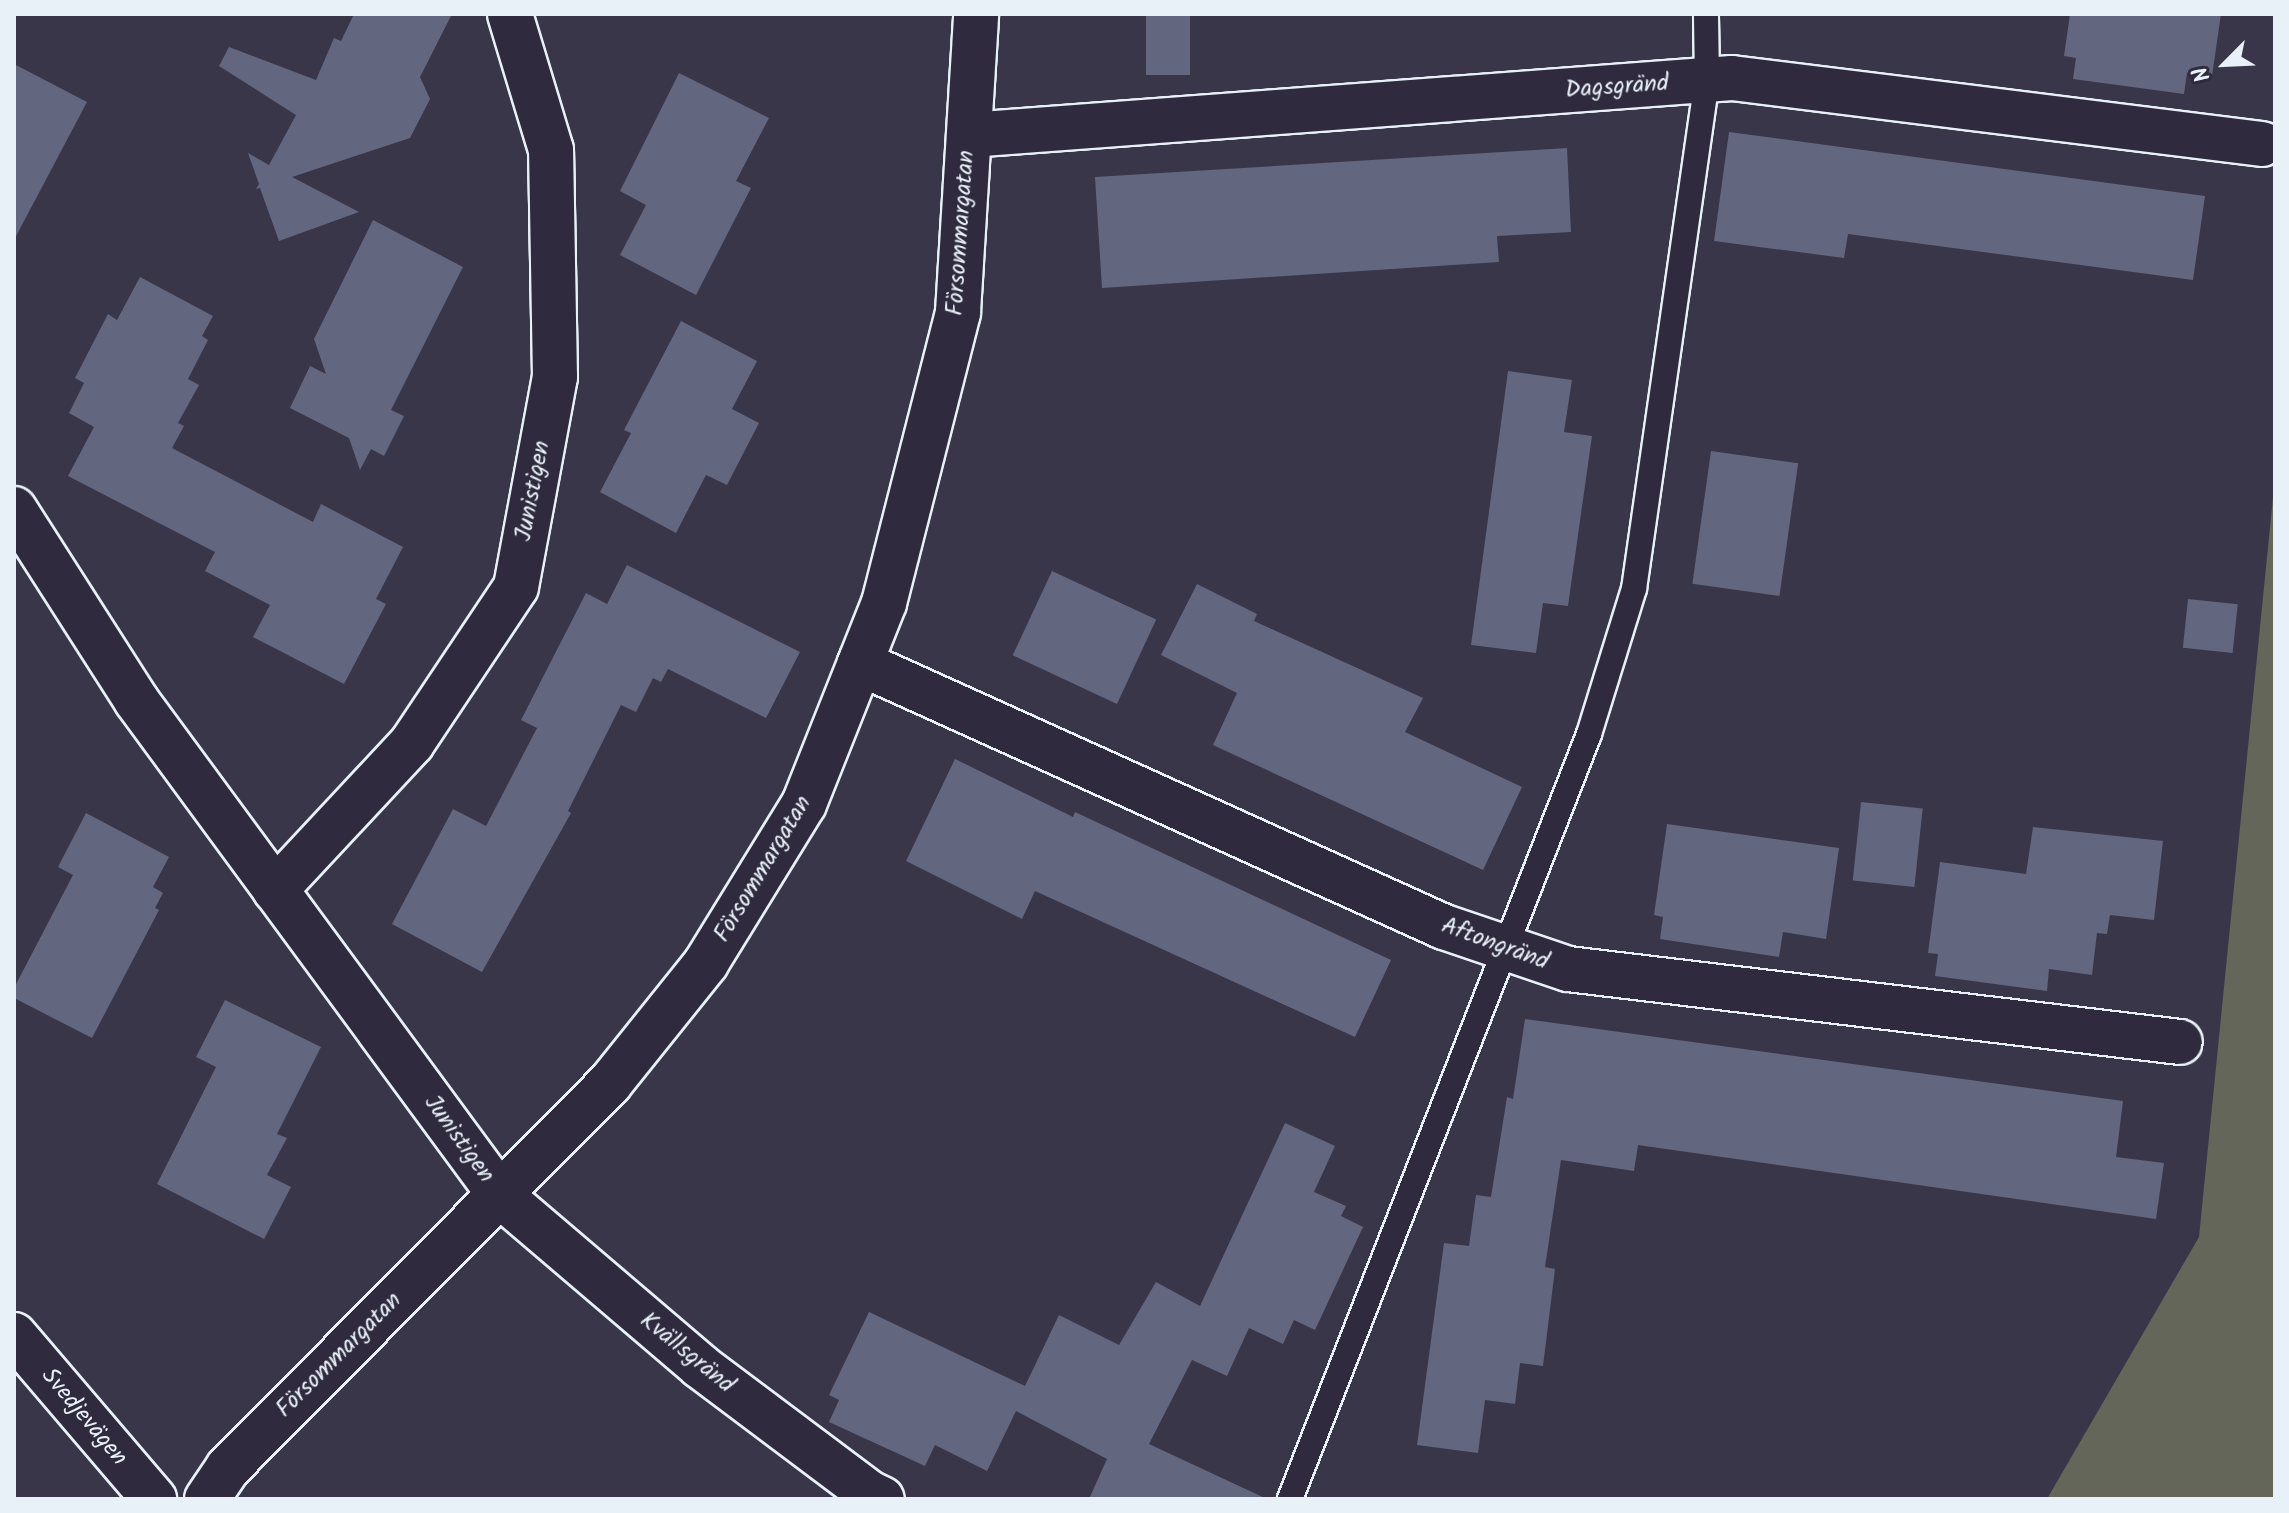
<!DOCTYPE html>
<meta charset="utf-8">
<style>
body{margin:0}
#map{position:relative;width:2289px;height:1513px;overflow:hidden;background:#39364a;font-family:Kalam,sans-serif}
div>[style]{position:absolute}
[style*='--x']{left:calc(var(--x)*1px);top:calc(var(--y)*1px);width:calc(var(--w)*1px);rotate:calc(var(--a)*1deg)}
.green>*{inset:0;background:#636658}
.building>*{inset:0;background:#62667f;transform-origin:0 0}
.roads{filter:drop-shadow(2px 0 #e8f1f8) drop-shadow(-2px 0 #e8f1f8) drop-shadow(0 2px #e8f1f8) drop-shadow(0 -2px #e8f1f8)}
.service>*{height:24px;margin:-12px;padding:0 12px;transform-origin:12px;border-radius:12px;background:#2f2a3d}
.minor>*{height:44px;margin:-22px;padding:0 22px;transform-origin:22px;border-radius:22px;background:#2f2a3d}
.tertiary>*{height:44px;margin:-22px;padding:0 22px;transform-origin:22px;border-radius:22px;background:#2f2a3d}
span{translate:-50% -50%;white-space:nowrap;text-align:center;line-height:1.15;-webkit-text-stroke:8px #2f2a3d;paint-order:stroke}
.street-label{font-size:24px;color:#e8f1f8}
.frame{position:absolute;inset:0;border:16px solid #e8f1f8;pointer-events:none}
.north{position:absolute;left:2185px;top:24px;width:80px;height:80px;-webkit-text-stroke:6px #2f2a3d;paint-order:stroke;rotate:246deg;font-size:22px;font-weight:700;line-height:32px;text-align:center;color:#e8f1f8}
.north::after{content:'';display:block;margin:auto;width:28px;height:36px;background:#e8f1f8;clip-path:polygon(50% 0,100% 100%,50% 72%,0 100%)}
</style>
<div id="map">
<div class="green">
<i style="clip-path:polygon(2275px 477px,2275px 1499px,2047px 1499px,2199px 1237px)"></i>
</div>
<div class="building">
<i style="clip-path:polygon(354px 14px,452px 14px,420px 77px,430px 99px,410px 138px,292px 177px,359px 212px,279px 241px,260px 188px,256px 189px,259px 184px,248px 153px,269px 165px,296px 115px,219px 66px,229px 47px,316px 80px,334px 38px,341px 41px)"></i>
<i style="left:1146px;top:14px;width:44px;height:61px"></i>
<i style="clip-path:polygon(2070px 14px,2221px 14px,2212px 76px,2187px 73px,2184px 94px,2073px 79px,2076px 58px,2064px 56px)"></i>
<i style="clip-path:polygon(14px 64px,87px 102px,14px 240px)"></i>
<i style="clip-path:polygon(679px 73px,769px 118px,736px 181px,751px 188px,696px 295px,620px 255px,646px 205px,620px 191px)"></i>
<i style="clip-path:polygon(1729px 132px,2205px 196px,2193px 280px,1848px 234px,1844px 258px,1714px 241px)"></i>
<i style="clip-path:polygon(1567px 148px,1571px 232px,1497px 236px,1499px 262px,1102px 288px,1095px 177px)"></i>
<i style="clip-path:polygon(373px 220px,463px 267px,391px 410px,404px 416px,384px 456px,371px 449px,360px 470px,349px 438px,290px 408px,310px 366px,326px 374px,314px 339px)"></i>
<i style="clip-path:polygon(140px 277px,213px 316px,202px 336px,208px 340px,188px 379px,199px 385px,178px 423px,184px 426px,172px 448px,313px 522px,321px 504px,403px 547px,376px 599px,386px 604px,344px 684px,253px 637px,270px 605px,205px 571px,215px 552px,68px 476px,94px 427px,69px 413px,84px 383px,75px 378px,108px 314px,117px 320px)"></i>
<i style="clip-path:polygon(681px 321px,757px 361px,732px 409px,759px 423px,727px 485px,706px 475px,676px 533px,600px 492px,631px 433px,624px 430px)"></i>
<i style="clip-path:polygon(1508px 371px,1572px 380px,1564px 432px,1592px 436px,1568px 606px,1543px 603px,1536px 653px,1471px 645px)"></i>
<i style="left:1711px;top:451px;width:88px;height:134px;rotate:8deg"></i>
<i style="clip-path:polygon(627px 565px,800px 652px,766px 718px,668px 669px,661px 682px,653px 678px,636px 712px,621px 705px,568px 811px,571px 813px,482px 972px,392px 924px,453px 809px,486px 826px,537px 728px,521px 720px,586px 593px,607px 604px)"></i>
<i style="left:1052px;top:571px;width:115px;height:93px;rotate:25deg"></i>
<i style="clip-path:polygon(1197px 584px,1257px 614px,1254px 621px,1423px 698px,1405px 732px,1522px 787px,1483px 870px,1213px 745px,1237px 693px,1161px 655px)"></i>
<i style="left:2188px;top:599px;width:50px;height:49px;rotate:6deg"></i>
<i style="clip-path:polygon(955px 759px,1073px 817px,1075px 812px,1391px 960px,1355px 1037px,1035px 891px,1022px 919px,906px 861px)"></i>
<i style="left:1861px;top:802px;width:62px;height:79px;rotate:6deg"></i>
<i style="clip-path:polygon(86px 813px,169px 857px,153px 887px,163px 893px,155px 908px,159px 910px,92px 1038px,14px 998px,14px 988px,73px 875px,58px 867px)"></i>
<i style="clip-path:polygon(1667px 824px,1839px 848px,1826px 939px,1783px 932px,1779px 957px,1660px 939px,1663px 917px,1654px 915px)"></i>
<i style="clip-path:polygon(2033px 827px,2163px 841px,2154px 920px,2110px 915px,2107px 934px,2097px 933px,2092px 975px,2049px 969px,2047px 991px,1935px 976px,1938px 954px,1928px 953px,1940px 862px,2026px 874px)"></i>
<i style="clip-path:polygon(225px 1000px,321px 1047px,277px 1134px,287px 1138px,267px 1175px,291px 1187px,264px 1239px,157px 1184px,216px 1067px,196px 1057px)"></i>
<i style="clip-path:polygon(1525px 1019px,2123px 1101px,2116px 1157px,2164px 1163px,2156px 1219px,1638px 1145px,1634px 1171px,1561px 1160px,1545px 1267px,1555px 1269px,1543px 1366px,1520px 1363px,1515px 1404px,1485px 1400px,1478px 1453px,1417px 1445px,1444px 1243px,1469px 1246px,1476px 1195px,1491px 1197px,1507px 1097px,1513px 1099px)"></i>
<i style="clip-path:polygon(1285px 1123px,1335px 1146px,1314px 1192px,1346px 1206px,1341px 1216px,1363px 1227px,1315px 1330px,1294px 1320px,1283px 1344px,1249px 1328px,1227px 1376px,1192px 1360px,1149px 1444px,1267px 1499px,1089px 1499px,1107px 1459px,1016px 1411px,987px 1471px,935px 1445px,925px 1466px,829px 1422px,839px 1400px,829px 1395px,869px 1312px,1025px 1386px,1059px 1315px,1119px 1345px,1156px 1282px,1200px 1306px)"></i>
</div>
<div class="roads">
<div class="service">
<i style="--x:1290;--y:1499;--w:821;--a:-68.65"></i>
<i style="--x:1589;--y:734;--w:152;--a:-72.8"></i>
<i style="--x:1634;--y:589;--w:514;--a:-81.84"></i>
<i style="--x:1707;--y:80;--w:66;--a:-90.9"></i>
</div>
<div class="minor">
<i style="--x:969;--y:135;--w:765;--a:-4.27"></i>
<i style="--x:1732;--y:78;--w:534;--a:7.1"></i>
<i style="--x:14;--y:509;--w:227;--a:57.4"></i>
<i style="--x:136;--y:700;--w:614;--a:53.67"></i>
<i style="--x:500;--y:1195;--w:263;--a:40.5"></i>
<i style="--x:700;--y:1366;--w:211;--a:36.9"></i>
<i style="--x:869;--y:1493;--w:14;--a:25"></i>
<i style="--x:860;--y:663;--w:641;--a:24.33"></i>
<i style="--x:1444;--y:927;--w:131;--a:18.7"></i>
<i style="--x:1568;--y:969;--w:616;--a:6.8"></i>
<i style="--x:275;--y:890;--w:201;--a:-47"></i>
<i style="--x:412;--y:743;--w:187;--a:-56.3"></i>
<i style="--x:516;--y:587;--w:214;--a:-79.5"></i>
<i style="--x:555;--y:377;--w:227;--a:-91"></i>
<i style="--x:551;--y:150;--w:142;--a:-106.8"></i>
<i style="--x:207;--y:1499;--w:37;--a:-56"></i>
<i style="--x:228;--y:1468;--w:542;--a:-45.22"></i>
<i style="--x:610;--y:1083;--w:154;--a:-51.3"></i>
<i style="--x:706;--y:963;--w:187;--a:-58.4"></i>
<i style="--x:804;--y:804;--w:216;--a:-68.3"></i>
<i style="--x:884;--y:603;--w:300;--a:-75.7"></i>
<i style="--x:958;--y:312;--w:299;--a:-86.5"></i>
</div>
<div class="tertiary">
<i style="--x:14;--y:1335;--w:216;--a:49.5"></i>
</div>
</div>
<div class="street-label">
<span style="left:1617px;top:87px;rotate:-4deg">Dagsgränd</span>
<span style="left:961px;top:233px;rotate:-86deg">Försommargatan</span>
<span style="left:533px;top:491px;rotate:-79deg">Junistigen</span>
<span style="left:763px;top:869px;rotate:-59deg">Försommargatan</span>
<span style="left:1495px;top:944px;rotate:20deg">Aftongränd</span>
<span style="left:459px;top:1139px;rotate:54deg">Junistigen</span>
<span style="left:687px;top:1353px;rotate:39deg">Kvällsgränd</span>
<span style="left:339px;top:1355px;rotate:-45deg">Försommargatan</span>
<span style="left:84px;top:1417px;rotate:50deg">Svedjevägen</span>
</div>
<div class="frame"></div>
<div class="north">N</div>
</div>
